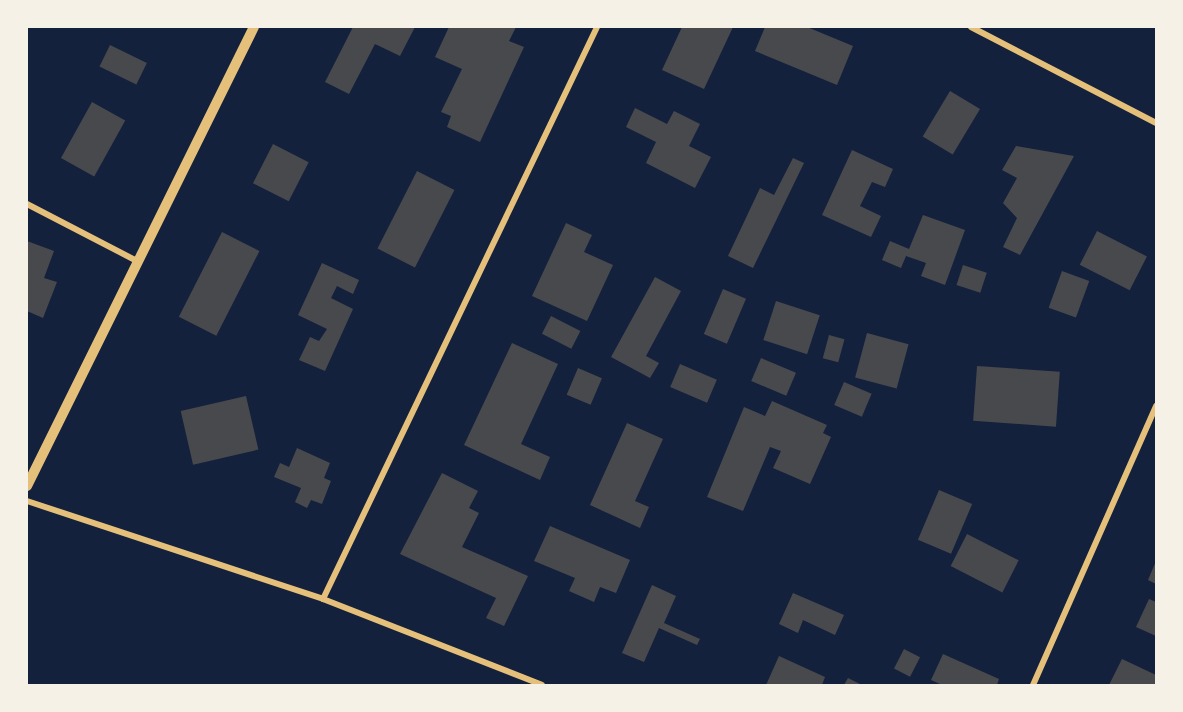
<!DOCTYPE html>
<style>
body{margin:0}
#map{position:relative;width:1183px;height:712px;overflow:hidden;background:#14213d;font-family:"PT Sans",sans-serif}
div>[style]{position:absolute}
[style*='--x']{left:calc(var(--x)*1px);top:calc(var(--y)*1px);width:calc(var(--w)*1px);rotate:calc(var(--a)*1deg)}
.building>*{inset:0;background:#48494c;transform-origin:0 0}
.minor>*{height:6px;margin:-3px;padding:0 3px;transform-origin:3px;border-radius:3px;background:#e5c07b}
.tertiary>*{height:10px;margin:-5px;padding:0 5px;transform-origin:5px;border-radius:5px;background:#e5c07b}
span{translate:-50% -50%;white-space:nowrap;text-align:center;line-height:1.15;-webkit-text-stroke:4.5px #f6f1e7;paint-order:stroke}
.frame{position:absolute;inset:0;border:28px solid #f6f1e7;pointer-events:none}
</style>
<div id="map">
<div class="building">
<i style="clip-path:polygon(353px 27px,415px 27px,400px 56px,375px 44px,349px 94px,325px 82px)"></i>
<i style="clip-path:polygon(449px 27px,516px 27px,509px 41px,524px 47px,480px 142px,447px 127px,451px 116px,441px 112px,462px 69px,435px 57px)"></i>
<i style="clip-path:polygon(682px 27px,733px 27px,704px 89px,662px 70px)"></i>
<i style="clip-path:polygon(765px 27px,807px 27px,853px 46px,837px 85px,755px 51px)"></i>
<i style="left:110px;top:45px;width:41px;height:24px;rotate:26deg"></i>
<i style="left:950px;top:91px;width:35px;height:53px;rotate:31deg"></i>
<i style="left:92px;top:102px;width:38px;height:64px;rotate:29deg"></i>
<i style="clip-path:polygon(635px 108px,667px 124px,674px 111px,700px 124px,689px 146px,711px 157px,695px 188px,646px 163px,656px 142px,626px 127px)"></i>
<i style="left:273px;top:144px;width:40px;height:44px;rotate:27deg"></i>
<i style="clip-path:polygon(1016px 146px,1074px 156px,1020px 255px,1003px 247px,1017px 218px,1003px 203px,1017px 178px,1002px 170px)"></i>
<i style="clip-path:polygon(852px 150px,893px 169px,885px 187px,872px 182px,860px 206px,881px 216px,871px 237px,822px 215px)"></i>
<i style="clip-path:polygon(793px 158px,804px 163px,753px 268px,728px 256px,760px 188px,774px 195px)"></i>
<i style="left:417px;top:171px;width:42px;height:87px;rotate:27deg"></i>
<i style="clip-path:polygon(923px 215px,965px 230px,945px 285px,921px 276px,926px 263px,906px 256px,901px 268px,882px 260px,890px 241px,909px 249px)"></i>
<i style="clip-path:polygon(566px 223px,592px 235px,584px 252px,613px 265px,587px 321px,532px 296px)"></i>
<i style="left:1097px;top:231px;width:56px;height:38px;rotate:27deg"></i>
<i style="left:222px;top:232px;width:42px;height:95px;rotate:27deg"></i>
<i style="clip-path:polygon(27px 241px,54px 251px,44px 278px,57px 282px,43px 318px,27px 311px)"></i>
<i style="clip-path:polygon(322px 263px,359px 280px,353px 294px,337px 286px,331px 298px,353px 309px,325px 371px,299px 360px,310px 337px,319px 341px,327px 329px,298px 315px)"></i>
<i style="left:963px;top:265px;width:25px;height:21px;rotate:18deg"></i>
<i style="left:1062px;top:271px;width:29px;height:39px;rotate:20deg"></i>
<i style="clip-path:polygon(655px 277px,681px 291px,646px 356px,659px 363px,650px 378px,611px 357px)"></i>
<i style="left:723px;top:289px;width:25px;height:49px;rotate:23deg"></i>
<i style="left:776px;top:301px;width:46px;height:41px;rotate:18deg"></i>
<i style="left:551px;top:316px;width:33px;height:20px;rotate:27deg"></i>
<i style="left:867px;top:333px;width:43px;height:46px;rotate:15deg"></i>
<i style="left:829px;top:335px;width:16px;height:24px;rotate:15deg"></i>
<i style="clip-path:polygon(512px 343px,558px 364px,521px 444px,550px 457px,540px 480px,464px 445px)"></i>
<i style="left:761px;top:358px;width:38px;height:25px;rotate:23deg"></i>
<i style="left:680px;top:364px;width:40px;height:25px;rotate:23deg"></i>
<i style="left:977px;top:366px;width:83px;height:55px;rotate:4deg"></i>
<i style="left:578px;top:368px;width:26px;height:29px;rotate:23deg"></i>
<i style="left:844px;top:382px;width:30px;height:25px;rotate:23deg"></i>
<i style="left:246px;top:396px;width:55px;height:67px;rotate:77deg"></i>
<i style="clip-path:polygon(772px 401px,827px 425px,823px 433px,831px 437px,810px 484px,773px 468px,781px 451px,770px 447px,743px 511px,707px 497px,744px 407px,765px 416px)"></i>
<i style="clip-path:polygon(627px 423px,663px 439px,635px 501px,649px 507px,640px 528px,590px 505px)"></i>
<i style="clip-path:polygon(297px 448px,330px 463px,324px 478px,331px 481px,322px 504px,311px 500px,307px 508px,295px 502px,301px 488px,274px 477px,280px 463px,289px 467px)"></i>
<i style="clip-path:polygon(442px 473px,478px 491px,469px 508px,479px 513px,462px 547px,528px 576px,504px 626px,486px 618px,496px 598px,400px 554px)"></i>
<i style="left:939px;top:490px;width:36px;height:54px;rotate:23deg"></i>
<i style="clip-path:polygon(550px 526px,630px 560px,616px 593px,600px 587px,594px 602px,569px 591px,575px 578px,534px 561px)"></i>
<i style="left:967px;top:534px;width:58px;height:36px;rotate:27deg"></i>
<i style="clip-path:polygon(1156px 561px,1156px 584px,1148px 580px)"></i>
<i style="clip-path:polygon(652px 585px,676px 596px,664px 623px,700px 639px,697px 645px,659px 628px,644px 662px,622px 653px)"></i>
<i style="clip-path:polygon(793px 593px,844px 615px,835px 635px,803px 620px,798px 633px,779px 624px)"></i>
<i style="clip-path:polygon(1149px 599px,1156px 602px,1156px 636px,1136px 627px)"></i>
<i style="left:904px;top:649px;width:18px;height:22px;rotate:27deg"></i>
<i style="clip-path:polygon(943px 654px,999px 679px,997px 685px,942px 685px,931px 680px)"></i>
<i style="clip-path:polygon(779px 656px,825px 677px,822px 685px,766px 685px)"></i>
<i style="clip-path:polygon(1122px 659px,1156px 675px,1156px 685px,1109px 685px)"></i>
<i style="clip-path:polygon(848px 678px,862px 685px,844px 685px)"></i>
</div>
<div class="minor">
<i style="--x:971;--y:27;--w:208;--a:27.4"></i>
<i style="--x:27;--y:204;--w:126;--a:27.4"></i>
<i style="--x:27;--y:501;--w:312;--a:18.3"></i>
<i style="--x:323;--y:599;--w:235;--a:21.4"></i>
<i style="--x:323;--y:599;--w:634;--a:-64.4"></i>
<i style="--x:1033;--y:685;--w:305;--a:-66.2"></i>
</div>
<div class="tertiary">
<i style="--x:27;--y:486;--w:512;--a:-63.69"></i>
</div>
<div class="frame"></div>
</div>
